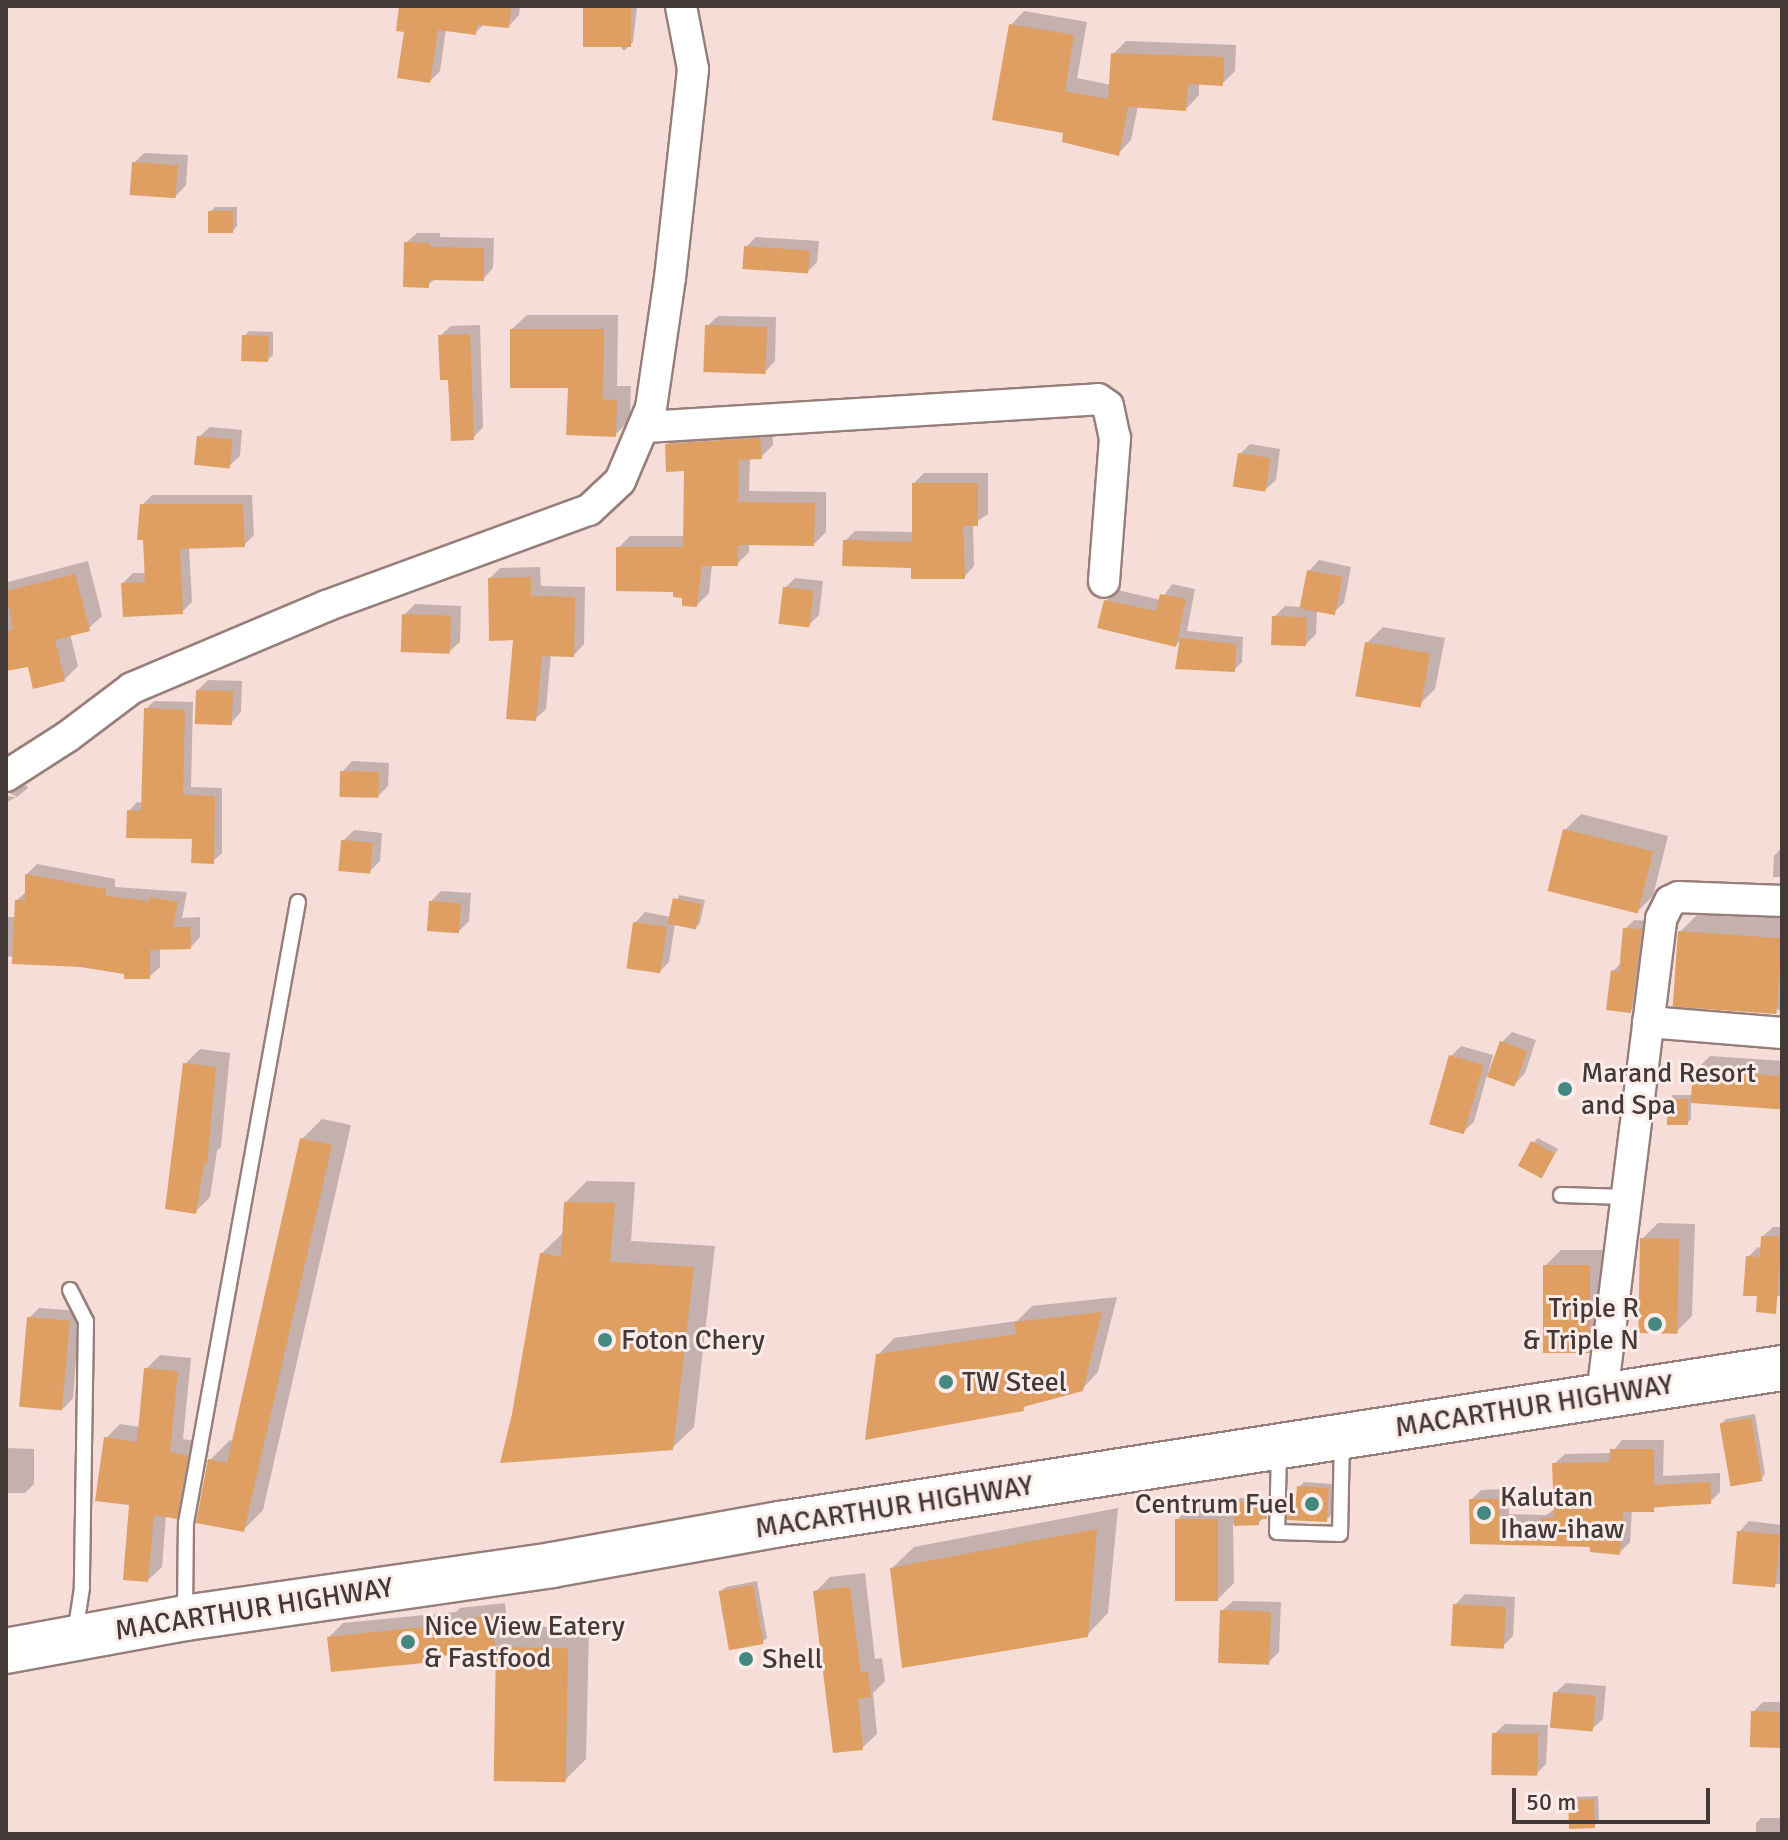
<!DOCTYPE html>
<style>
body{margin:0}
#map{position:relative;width:1788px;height:1840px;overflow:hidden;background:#f6ddd7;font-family:Signika,sans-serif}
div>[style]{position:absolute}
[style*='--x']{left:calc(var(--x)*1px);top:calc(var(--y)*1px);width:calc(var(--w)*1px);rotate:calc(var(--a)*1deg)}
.shadow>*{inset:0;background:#0003}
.building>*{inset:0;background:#df9f62;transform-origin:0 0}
.roads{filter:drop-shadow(2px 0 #967f7a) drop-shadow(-2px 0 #967f7a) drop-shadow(0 2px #967f7a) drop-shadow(0 -2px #967f7a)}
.lane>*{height:14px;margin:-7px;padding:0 7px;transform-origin:7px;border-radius:7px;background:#fff}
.street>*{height:30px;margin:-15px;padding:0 15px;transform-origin:15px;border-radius:15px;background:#fff}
.highway>*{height:44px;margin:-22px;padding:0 22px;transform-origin:22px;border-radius:22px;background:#fff}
.dots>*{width:22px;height:22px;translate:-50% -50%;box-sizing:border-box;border:4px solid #fcece9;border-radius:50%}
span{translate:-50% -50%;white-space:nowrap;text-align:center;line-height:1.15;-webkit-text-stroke:6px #fcece9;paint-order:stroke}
.poi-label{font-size:28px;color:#433936}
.left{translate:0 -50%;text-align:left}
.right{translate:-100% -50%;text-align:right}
.street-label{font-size:28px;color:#433936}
.frame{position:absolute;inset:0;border:8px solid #433936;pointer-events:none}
.scale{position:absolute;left:1512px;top:1788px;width:198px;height:36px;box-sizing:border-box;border:4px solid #433936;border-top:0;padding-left:10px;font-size:24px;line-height:28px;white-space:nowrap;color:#433936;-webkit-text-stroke:6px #fcece9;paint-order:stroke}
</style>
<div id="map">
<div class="shadow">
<i style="clip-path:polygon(401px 6px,520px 6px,519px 15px,509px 26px,484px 24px,475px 33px,446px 29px,440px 71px,430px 81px,407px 30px)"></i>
<i style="clip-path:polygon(585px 6px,637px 6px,633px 42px,624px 51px)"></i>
<i style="clip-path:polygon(1024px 11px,1087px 22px,1077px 78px,1111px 85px,1113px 54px,1126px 41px,1236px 45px,1235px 71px,1222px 84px,1199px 83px,1199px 95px,1186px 109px,1138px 106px,1131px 140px,1118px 154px,1066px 131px,1011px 25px)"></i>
<i style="clip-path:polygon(144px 153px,188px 155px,186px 185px,176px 196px,134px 163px)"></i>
<i style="clip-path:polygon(215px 207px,237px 207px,237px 226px,233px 231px,210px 212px)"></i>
<i style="clip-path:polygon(417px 233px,440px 233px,440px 237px,494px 238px,493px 268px,483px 279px,436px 278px,428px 285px,406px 243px)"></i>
<i style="clip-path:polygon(756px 237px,819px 241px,817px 262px,807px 272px,746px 247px)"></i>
<i style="clip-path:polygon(527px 315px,618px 315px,617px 386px,631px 386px,630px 420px,615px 435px,512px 329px)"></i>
<i style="clip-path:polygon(718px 316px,776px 317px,775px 361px,765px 372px,707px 326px)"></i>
<i style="clip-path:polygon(480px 325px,483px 427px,473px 438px,450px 378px,440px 336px,451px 326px)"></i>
<i style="clip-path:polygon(249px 331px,273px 332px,273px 355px,268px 360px,244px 336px)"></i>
<i style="clip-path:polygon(210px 427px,242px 430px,240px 456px,229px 466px,199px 437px)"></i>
<i style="clip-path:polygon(772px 427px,773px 445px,761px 457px,750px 458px,749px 491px,826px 492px,826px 532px,814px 544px,749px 543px,749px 552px,737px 564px,712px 564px,709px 593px,697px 605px,618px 548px,630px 536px,685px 536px,686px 469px,667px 445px,679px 433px)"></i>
<i style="clip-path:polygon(1250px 444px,1280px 449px,1276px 480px,1265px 490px,1240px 454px)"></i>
<i style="clip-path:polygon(924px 473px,988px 473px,988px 514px,973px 524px,974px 566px,964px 577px,913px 567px,845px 541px,855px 531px,914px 532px,914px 483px)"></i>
<i style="clip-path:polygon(152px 495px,252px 495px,254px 535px,244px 545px,189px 547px,192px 602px,182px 612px,123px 583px,133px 573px,147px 573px,142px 505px)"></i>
<i style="clip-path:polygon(1319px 560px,1351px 567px,1344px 603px,1333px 613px,1317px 610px,1316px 634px,1305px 645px,1274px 617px,1285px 606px,1301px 607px,1309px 571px)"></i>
<i style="clip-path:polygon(88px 561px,102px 616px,88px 629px,70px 634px,78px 666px,64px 680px,29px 664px,6px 669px,6px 575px,8px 582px)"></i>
<i style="clip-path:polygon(540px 567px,541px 586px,585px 587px,584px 644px,574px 655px,551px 654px,546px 709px,535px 719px,516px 638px,490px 578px,500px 568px)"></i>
<i style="clip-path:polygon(795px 578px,823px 581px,819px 615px,809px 625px,785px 588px)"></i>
<i style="clip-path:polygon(1172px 584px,1195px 589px,1187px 631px,1243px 637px,1242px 662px,1234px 670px,1182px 639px,1176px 645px,1106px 601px,1117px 590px,1161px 600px)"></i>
<i style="clip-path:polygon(415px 604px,461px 606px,460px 642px,449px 652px,404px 615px)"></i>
<i style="clip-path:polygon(1383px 627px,1445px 638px,1435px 689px,1419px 705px,1367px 643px)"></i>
<i style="clip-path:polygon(208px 680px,242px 681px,241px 712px,231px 723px,197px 691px)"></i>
<i style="clip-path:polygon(154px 701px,193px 702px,191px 787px,222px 788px,222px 853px,213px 861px,194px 837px,129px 811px,137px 802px,143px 803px,146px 709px)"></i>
<i style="clip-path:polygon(352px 761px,389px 763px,388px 786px,377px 797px,342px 772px)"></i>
<i style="clip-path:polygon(26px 785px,28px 788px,17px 797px,6px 791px,6px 788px,14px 790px)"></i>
<i style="clip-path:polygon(6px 796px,16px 797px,6px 803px)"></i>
<i style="clip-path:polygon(1581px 814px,1668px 836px,1653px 896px,1637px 912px,1565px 830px)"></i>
<i style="clip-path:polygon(354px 830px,382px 833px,380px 861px,369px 872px,343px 841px)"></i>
<i style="clip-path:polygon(1782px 847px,1782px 877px,1773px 877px,1774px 856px)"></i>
<i style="clip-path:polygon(37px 864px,115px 879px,115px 887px,187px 892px,182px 918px,200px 917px,200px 937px,190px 948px,160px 948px,160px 967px,149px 977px,6px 956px,6px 917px,17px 917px,17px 900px,27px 891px,27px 874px)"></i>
<i style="clip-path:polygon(441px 891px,471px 893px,469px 921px,459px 931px,431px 901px)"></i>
<i style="clip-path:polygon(679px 895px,705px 900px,700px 923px,695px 928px,675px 924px,669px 962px,659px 972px,635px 923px,645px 912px,671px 917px)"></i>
<i style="clip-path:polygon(1701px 911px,1782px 916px,1782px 1013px,1680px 932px)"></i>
<i style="clip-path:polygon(1634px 920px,1649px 921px,1639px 1002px,1630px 1011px,1613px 971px,1622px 962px,1625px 929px)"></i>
<i style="clip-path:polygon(1512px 1032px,1536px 1040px,1525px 1073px,1515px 1084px,1487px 1075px,1474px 1122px,1463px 1132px,1451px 1056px,1461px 1046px,1493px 1055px,1488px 1073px,1491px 1074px,1502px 1042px)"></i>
<i style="clip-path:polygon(200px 1049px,230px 1053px,221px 1147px,217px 1151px,210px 1197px,195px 1212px,185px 1064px)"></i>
<i style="clip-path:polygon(1710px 1056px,1782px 1061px,1782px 1108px,1691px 1101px,1691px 1119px,1686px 1124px,1669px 1100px,1673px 1095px,1693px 1095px,1695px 1071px)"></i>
<i style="clip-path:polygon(322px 1119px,351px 1125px,263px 1510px,243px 1530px,210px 1460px,230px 1440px,234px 1441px,302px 1139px)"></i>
<i style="clip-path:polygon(1538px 1138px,1558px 1149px,1542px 1176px,1533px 1143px)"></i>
<i style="clip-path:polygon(587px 1181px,635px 1182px,631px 1241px,715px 1246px,694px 1427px,672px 1448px,514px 1414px,541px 1254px,564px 1232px,566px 1202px)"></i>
<i style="clip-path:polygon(1658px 1223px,1695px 1224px,1692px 1316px,1676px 1332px,1642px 1239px)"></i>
<i style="clip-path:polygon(1773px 1227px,1782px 1227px,1782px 1296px,1745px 1294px,1748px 1257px,1758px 1247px,1762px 1248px,1763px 1236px)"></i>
<i style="clip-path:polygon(1561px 1250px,1605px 1250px,1604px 1335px,1588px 1352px,1545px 1266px)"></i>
<i style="clip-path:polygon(1117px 1297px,1098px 1372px,1082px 1389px,1028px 1403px,1023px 1409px,878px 1355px,894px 1338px,1017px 1321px,1032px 1306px)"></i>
<i style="clip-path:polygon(39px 1308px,80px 1311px,73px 1398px,63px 1409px,29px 1318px)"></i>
<i style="clip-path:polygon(160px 1355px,191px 1358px,183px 1439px,201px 1442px,190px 1503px,176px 1517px,166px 1515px,162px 1567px,148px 1580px,131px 1504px,106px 1438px,120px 1424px,140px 1427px,146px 1369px)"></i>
<i style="clip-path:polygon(1755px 1414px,1765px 1474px,1761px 1479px,1721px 1424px,1726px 1419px)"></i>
<i style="clip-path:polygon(1622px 1440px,1664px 1440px,1663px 1476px,1720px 1473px,1720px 1492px,1710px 1502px,1632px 1510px,1630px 1542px,1619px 1553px,1593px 1545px,1472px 1542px,1471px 1500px,1481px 1490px,1509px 1489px,1509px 1514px,1546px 1515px,1555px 1509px,1554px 1464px,1565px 1454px,1612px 1453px)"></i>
<i style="clip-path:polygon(6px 1448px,34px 1449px,34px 1484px,25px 1493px,6px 1493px)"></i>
<i style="clip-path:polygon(1304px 1482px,1332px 1484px,1331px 1515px,1326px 1520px,1290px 1501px,1299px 1497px,1299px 1487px)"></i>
<i style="clip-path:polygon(1272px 1497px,1271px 1512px,1258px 1523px,1233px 1524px,1234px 1583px,1218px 1599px,1177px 1520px,1193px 1504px,1235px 1504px,1240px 1498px)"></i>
<i style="clip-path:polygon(1118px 1508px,1108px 1613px,1087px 1635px,892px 1568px,914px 1547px)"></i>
<i style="clip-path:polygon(1749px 1521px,1782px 1525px,1782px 1584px,1734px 1582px,1739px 1532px)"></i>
<i style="clip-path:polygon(7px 1554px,8px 1588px,6px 1591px,6px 1554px)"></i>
<i style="clip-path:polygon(865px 1573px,875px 1659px,882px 1658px,885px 1681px,873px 1693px,877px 1734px,862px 1748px,815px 1592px,830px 1577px)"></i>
<i style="clip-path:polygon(757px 1581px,767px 1638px,762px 1642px,721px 1591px,726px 1587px)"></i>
<i style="clip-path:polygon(1465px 1594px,1515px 1597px,1513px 1636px,1503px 1646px,1455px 1605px)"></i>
<i style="clip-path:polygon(1233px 1601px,1281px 1602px,1279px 1652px,1269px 1662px,1222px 1611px)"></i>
<i style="clip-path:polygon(505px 1603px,509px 1637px,520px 1626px,589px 1628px,586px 1759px,564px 1781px,495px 1779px,498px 1645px,495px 1648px,428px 1656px,423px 1661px,329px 1637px,343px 1623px,456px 1612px,460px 1608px)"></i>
<i style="clip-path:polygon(1566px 1683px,1606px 1686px,1603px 1719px,1592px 1729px,1555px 1693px)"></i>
<i style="clip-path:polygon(1763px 1702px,1782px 1702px,1782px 1746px,1753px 1712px)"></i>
<i style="clip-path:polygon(1505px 1724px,1548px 1725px,1546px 1764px,1536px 1774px,1494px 1734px)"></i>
<i style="clip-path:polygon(1598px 1796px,1599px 1821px,1594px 1826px,1570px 1801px,1575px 1797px)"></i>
<i style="clip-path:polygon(1761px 1818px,1781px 1818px,1781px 1834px,1756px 1834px,1756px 1823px)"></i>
</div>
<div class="building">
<i style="clip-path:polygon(399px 6px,511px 6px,509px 28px,477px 25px,476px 35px,438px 30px,430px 83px,397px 78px,404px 32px,396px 31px)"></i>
<i style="left:583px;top:6px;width:48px;height:41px"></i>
<i style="clip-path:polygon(1009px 24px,1074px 35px,1065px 91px,1108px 99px,1111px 53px,1224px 57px,1223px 86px,1188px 84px,1186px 111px,1128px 107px,1119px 156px,1062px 142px,1063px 133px,992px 120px)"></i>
<i style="left:132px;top:162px;width:46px;height:33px;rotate:4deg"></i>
<i style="left:208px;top:211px;width:25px;height:22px"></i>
<i style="clip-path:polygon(404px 242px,430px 243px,430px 247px,484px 248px,484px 281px,429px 280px,429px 288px,403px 287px)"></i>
<i style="left:744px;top:246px;width:66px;height:23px;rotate:4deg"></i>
<i style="left:705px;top:325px;width:62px;height:47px;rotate:2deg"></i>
<i style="clip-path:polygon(510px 329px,604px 329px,603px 399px,617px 400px,616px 437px,566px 435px,568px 388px,510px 388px)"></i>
<i style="clip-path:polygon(470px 334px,474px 440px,451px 441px,448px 380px,440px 380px,438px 335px)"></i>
<i style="left:242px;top:335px;width:27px;height:26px;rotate:2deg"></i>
<i style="left:197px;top:436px;width:36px;height:29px;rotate:6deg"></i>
<i style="clip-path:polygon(760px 438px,762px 459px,739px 460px,738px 502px,815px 503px,814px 546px,738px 545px,738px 566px,702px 566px,697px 607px,682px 606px,682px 598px,673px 597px,673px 592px,616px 591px,616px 547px,683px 547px,684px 471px,666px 472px,665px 444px)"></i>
<i style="left:1238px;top:453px;width:33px;height:34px;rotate:9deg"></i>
<i style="clip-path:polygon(912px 483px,978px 483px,978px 526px,963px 526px,965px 579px,911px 579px,911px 568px,842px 566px,843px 540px,912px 542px)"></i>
<i style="clip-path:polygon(140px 504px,243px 504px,245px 547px,180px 549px,183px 614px,123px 617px,121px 583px,145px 582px,143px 540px,137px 540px)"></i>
<i style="left:1307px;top:570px;width:36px;height:39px;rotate:11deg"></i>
<i style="clip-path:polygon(75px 574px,90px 631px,55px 640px,65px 681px,33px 689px,28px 667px,6px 671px,6px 632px,13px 630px,6px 591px)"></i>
<i style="clip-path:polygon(531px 577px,531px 596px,575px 597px,574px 657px,542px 656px,536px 721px,506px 719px,513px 640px,489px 641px,488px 578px)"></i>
<i style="left:783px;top:587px;width:31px;height:37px;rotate:7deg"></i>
<i style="clip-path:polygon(1160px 594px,1186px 599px,1176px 647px,1097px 628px,1104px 600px,1156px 611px)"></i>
<i style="left:402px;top:614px;width:49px;height:38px;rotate:2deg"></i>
<i style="left:1272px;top:616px;width:35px;height:29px;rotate:2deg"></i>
<i style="clip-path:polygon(1180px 638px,1236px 644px,1235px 672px,1175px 669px)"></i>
<i style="left:1365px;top:642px;width:66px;height:55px;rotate:10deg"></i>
<i style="left:196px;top:690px;width:37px;height:34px;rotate:2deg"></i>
<i style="clip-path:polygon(144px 708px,185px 710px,183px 795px,215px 796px,214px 864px,191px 863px,192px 839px,126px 838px,127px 810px,141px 811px)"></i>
<i style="left:340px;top:771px;width:39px;height:26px;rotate:1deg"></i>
<i style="left:1563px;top:829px;width:93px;height:64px;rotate:14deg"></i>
<i style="left:341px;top:840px;width:32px;height:31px;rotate:5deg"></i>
<i style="clip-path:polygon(25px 874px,106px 889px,106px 896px,150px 901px,150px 897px,178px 902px,173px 927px,190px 927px,191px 949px,150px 950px,150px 979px,124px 979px,124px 974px,81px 967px,12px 964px,15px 900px,25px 900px)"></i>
<i style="left:673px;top:898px;width:29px;height:26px;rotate:12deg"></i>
<i style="left:429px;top:901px;width:32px;height:30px;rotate:4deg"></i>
<i style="left:633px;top:922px;width:34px;height:47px;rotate:8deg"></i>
<i style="clip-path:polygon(1623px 928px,1642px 929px,1631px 1013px,1606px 1010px,1611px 970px,1619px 972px)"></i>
<i style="left:1678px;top:931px;width:104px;height:76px;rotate:4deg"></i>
<i style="left:1500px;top:1041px;width:29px;height:38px;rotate:20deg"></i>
<i style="left:1449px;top:1055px;width:36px;height:72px;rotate:16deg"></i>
<i style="clip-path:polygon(183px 1063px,216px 1067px,207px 1164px,204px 1164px,196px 1214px,165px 1209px)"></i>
<i style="left:1693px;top:1070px;width:89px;height:33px;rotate:4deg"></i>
<i style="left:1667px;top:1099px;width:21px;height:26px"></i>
<i style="clip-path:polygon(300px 1138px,332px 1145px,244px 1532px,196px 1523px,208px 1459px,227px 1463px)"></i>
<i style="left:1531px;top:1141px;width:27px;height:28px;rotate:28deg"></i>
<i style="clip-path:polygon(564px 1202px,615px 1203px,610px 1262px,694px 1267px,673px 1450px,500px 1463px,512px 1414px,540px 1253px,561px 1257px)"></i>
<i style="clip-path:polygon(1761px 1236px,1781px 1237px,1776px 1314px,1756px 1312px,1757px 1296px,1743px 1296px,1746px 1256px,1760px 1257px)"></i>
<i style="left:1640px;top:1238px;width:39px;height:95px;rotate:1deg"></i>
<i style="left:1543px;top:1265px;width:47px;height:88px"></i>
<i style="clip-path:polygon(1102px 1312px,1083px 1391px,1023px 1407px,1024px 1411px,865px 1440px,876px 1354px,1016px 1334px,1014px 1322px)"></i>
<i style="left:27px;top:1317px;width:43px;height:90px;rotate:5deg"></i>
<i style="clip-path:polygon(144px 1368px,178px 1371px,170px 1452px,188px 1456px,177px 1519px,154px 1515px,148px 1582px,123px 1580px,129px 1505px,95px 1501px,104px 1437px,137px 1442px)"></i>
<i style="left:1751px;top:1418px;width:64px;height:32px;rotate:80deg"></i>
<i style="clip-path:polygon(1610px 1449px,1654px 1449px,1654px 1485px,1710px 1482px,1711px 1504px,1654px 1507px,1654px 1512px,1623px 1512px,1620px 1555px,1590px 1552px,1590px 1547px,1470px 1544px,1469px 1499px,1499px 1499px,1500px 1524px,1541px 1525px,1541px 1518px,1554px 1518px,1552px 1463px,1610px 1462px)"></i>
<i style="clip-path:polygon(1297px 1486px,1329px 1488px,1327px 1522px,1287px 1520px,1288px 1501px,1296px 1500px)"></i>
<i style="clip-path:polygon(1268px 1501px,1267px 1519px,1259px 1519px,1259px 1525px,1234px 1526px,1233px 1502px)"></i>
<i style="left:1175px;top:1519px;width:43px;height:82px"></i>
<i style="clip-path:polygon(1097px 1529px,1088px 1637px,902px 1668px,890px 1568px)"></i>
<i style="left:1737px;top:1531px;width:43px;height:53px;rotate:5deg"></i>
<i style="left:753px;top:1585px;width:60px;height:35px;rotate:80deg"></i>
<i style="clip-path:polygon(850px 1587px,861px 1673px,868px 1672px,871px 1697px,858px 1699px,863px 1750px,833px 1753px,813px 1591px)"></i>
<i style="left:1453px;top:1604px;width:53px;height:42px;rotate:3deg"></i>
<i style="left:1220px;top:1610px;width:51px;height:53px;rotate:2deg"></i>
<i style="clip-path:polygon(492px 1616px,495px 1650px,424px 1658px,424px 1663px,331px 1672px,327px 1637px,444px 1625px,444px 1621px)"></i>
<i style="left:496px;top:1647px;width:72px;height:134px;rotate:1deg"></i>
<i style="left:1553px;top:1692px;width:43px;height:36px;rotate:5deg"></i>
<i style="left:1751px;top:1711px;width:31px;height:36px;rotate:2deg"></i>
<i style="left:1492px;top:1733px;width:46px;height:42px;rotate:1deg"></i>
<i style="left:1594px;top:1799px;width:29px;height:26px;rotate:88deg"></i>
</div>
<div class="roads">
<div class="lane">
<i style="--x:1561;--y:1195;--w:65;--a:1.8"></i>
<i style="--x:70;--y:1290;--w:35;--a:63"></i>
<i style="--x:86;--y:1321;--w:267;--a:90.9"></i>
<i style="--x:82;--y:1588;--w:46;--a:98.8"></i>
<i style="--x:1279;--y:1452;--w:80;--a:91.4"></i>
<i style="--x:1277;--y:1532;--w:63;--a:1.8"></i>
<i style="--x:1340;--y:1534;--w:93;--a:-88.8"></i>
<i style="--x:185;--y:1612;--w:89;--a:-89.4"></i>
<i style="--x:186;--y:1523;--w:631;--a:-79.78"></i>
</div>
<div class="street">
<i style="--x:646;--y:427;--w:453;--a:-3.5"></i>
<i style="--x:1098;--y:399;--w:12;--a:35"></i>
<i style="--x:1108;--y:406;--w:33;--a:78"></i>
<i style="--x:1115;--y:438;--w:144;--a:94.4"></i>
<i style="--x:6;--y:776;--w:72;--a:-32.6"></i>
<i style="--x:67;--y:737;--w:81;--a:-37"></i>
<i style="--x:132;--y:688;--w:211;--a:-22.9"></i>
<i style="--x:326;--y:606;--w:280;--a:-20.1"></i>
<i style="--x:589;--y:510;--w:42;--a:-43.1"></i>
<i style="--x:620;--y:481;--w:79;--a:-67"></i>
<i style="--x:651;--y:408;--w:131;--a:-81.7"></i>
<i style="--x:670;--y:278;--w:210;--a:-83.7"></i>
<i style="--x:693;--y:69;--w:64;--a:-100.8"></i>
<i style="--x:1648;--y:1022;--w:134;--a:4.7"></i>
<i style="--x:1602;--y:1395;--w:480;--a:-82.9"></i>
<i style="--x:1661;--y:919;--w:20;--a:-63"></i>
<i style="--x:1670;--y:901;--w:10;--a:-24"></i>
<i style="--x:1679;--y:897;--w:103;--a:2.2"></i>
</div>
<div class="highway">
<i style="--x:6;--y:1651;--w:182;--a:-10.4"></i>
<i style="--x:185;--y:1618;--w:371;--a:-8.2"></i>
<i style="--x:552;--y:1565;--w:232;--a:-10.2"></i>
<i style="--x:780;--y:1524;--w:1014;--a:-8.85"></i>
</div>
</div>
<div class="dots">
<i style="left:1565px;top:1089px;background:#438982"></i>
<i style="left:1655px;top:1324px;background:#438982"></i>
<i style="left:605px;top:1340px;background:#438982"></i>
<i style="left:946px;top:1382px;background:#438982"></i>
<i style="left:1312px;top:1504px;background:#438982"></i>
<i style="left:1484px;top:1513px;background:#438982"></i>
<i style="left:408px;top:1642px;background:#438982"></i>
<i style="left:746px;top:1659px;background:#438982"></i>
</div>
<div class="poi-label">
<span class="left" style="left:1581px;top:1089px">Marand Resort<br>and Spa</span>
<span class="right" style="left:1639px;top:1324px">Triple R<br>&amp; Triple N</span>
<span class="left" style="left:621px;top:1340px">Foton Chery</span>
<span class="left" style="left:962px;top:1382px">TW Steel</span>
<span class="left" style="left:1500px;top:1513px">Kalutan<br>Ihaw-ihaw</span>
<span class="right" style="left:1296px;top:1504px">Centrum Fuel</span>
<span class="left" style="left:424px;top:1642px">Nice View Eatery<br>&amp; Fastfood</span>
<span class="left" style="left:762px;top:1659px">Shell</span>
</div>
<div class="street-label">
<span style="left:1534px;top:1406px;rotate:-9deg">MACARTHUR HIGHWAY</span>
<span style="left:894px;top:1507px;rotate:-9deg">MACARTHUR HIGHWAY</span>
<span style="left:254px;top:1609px;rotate:-9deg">MACARTHUR HIGHWAY</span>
</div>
<div class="frame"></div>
<div class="scale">50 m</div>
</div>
